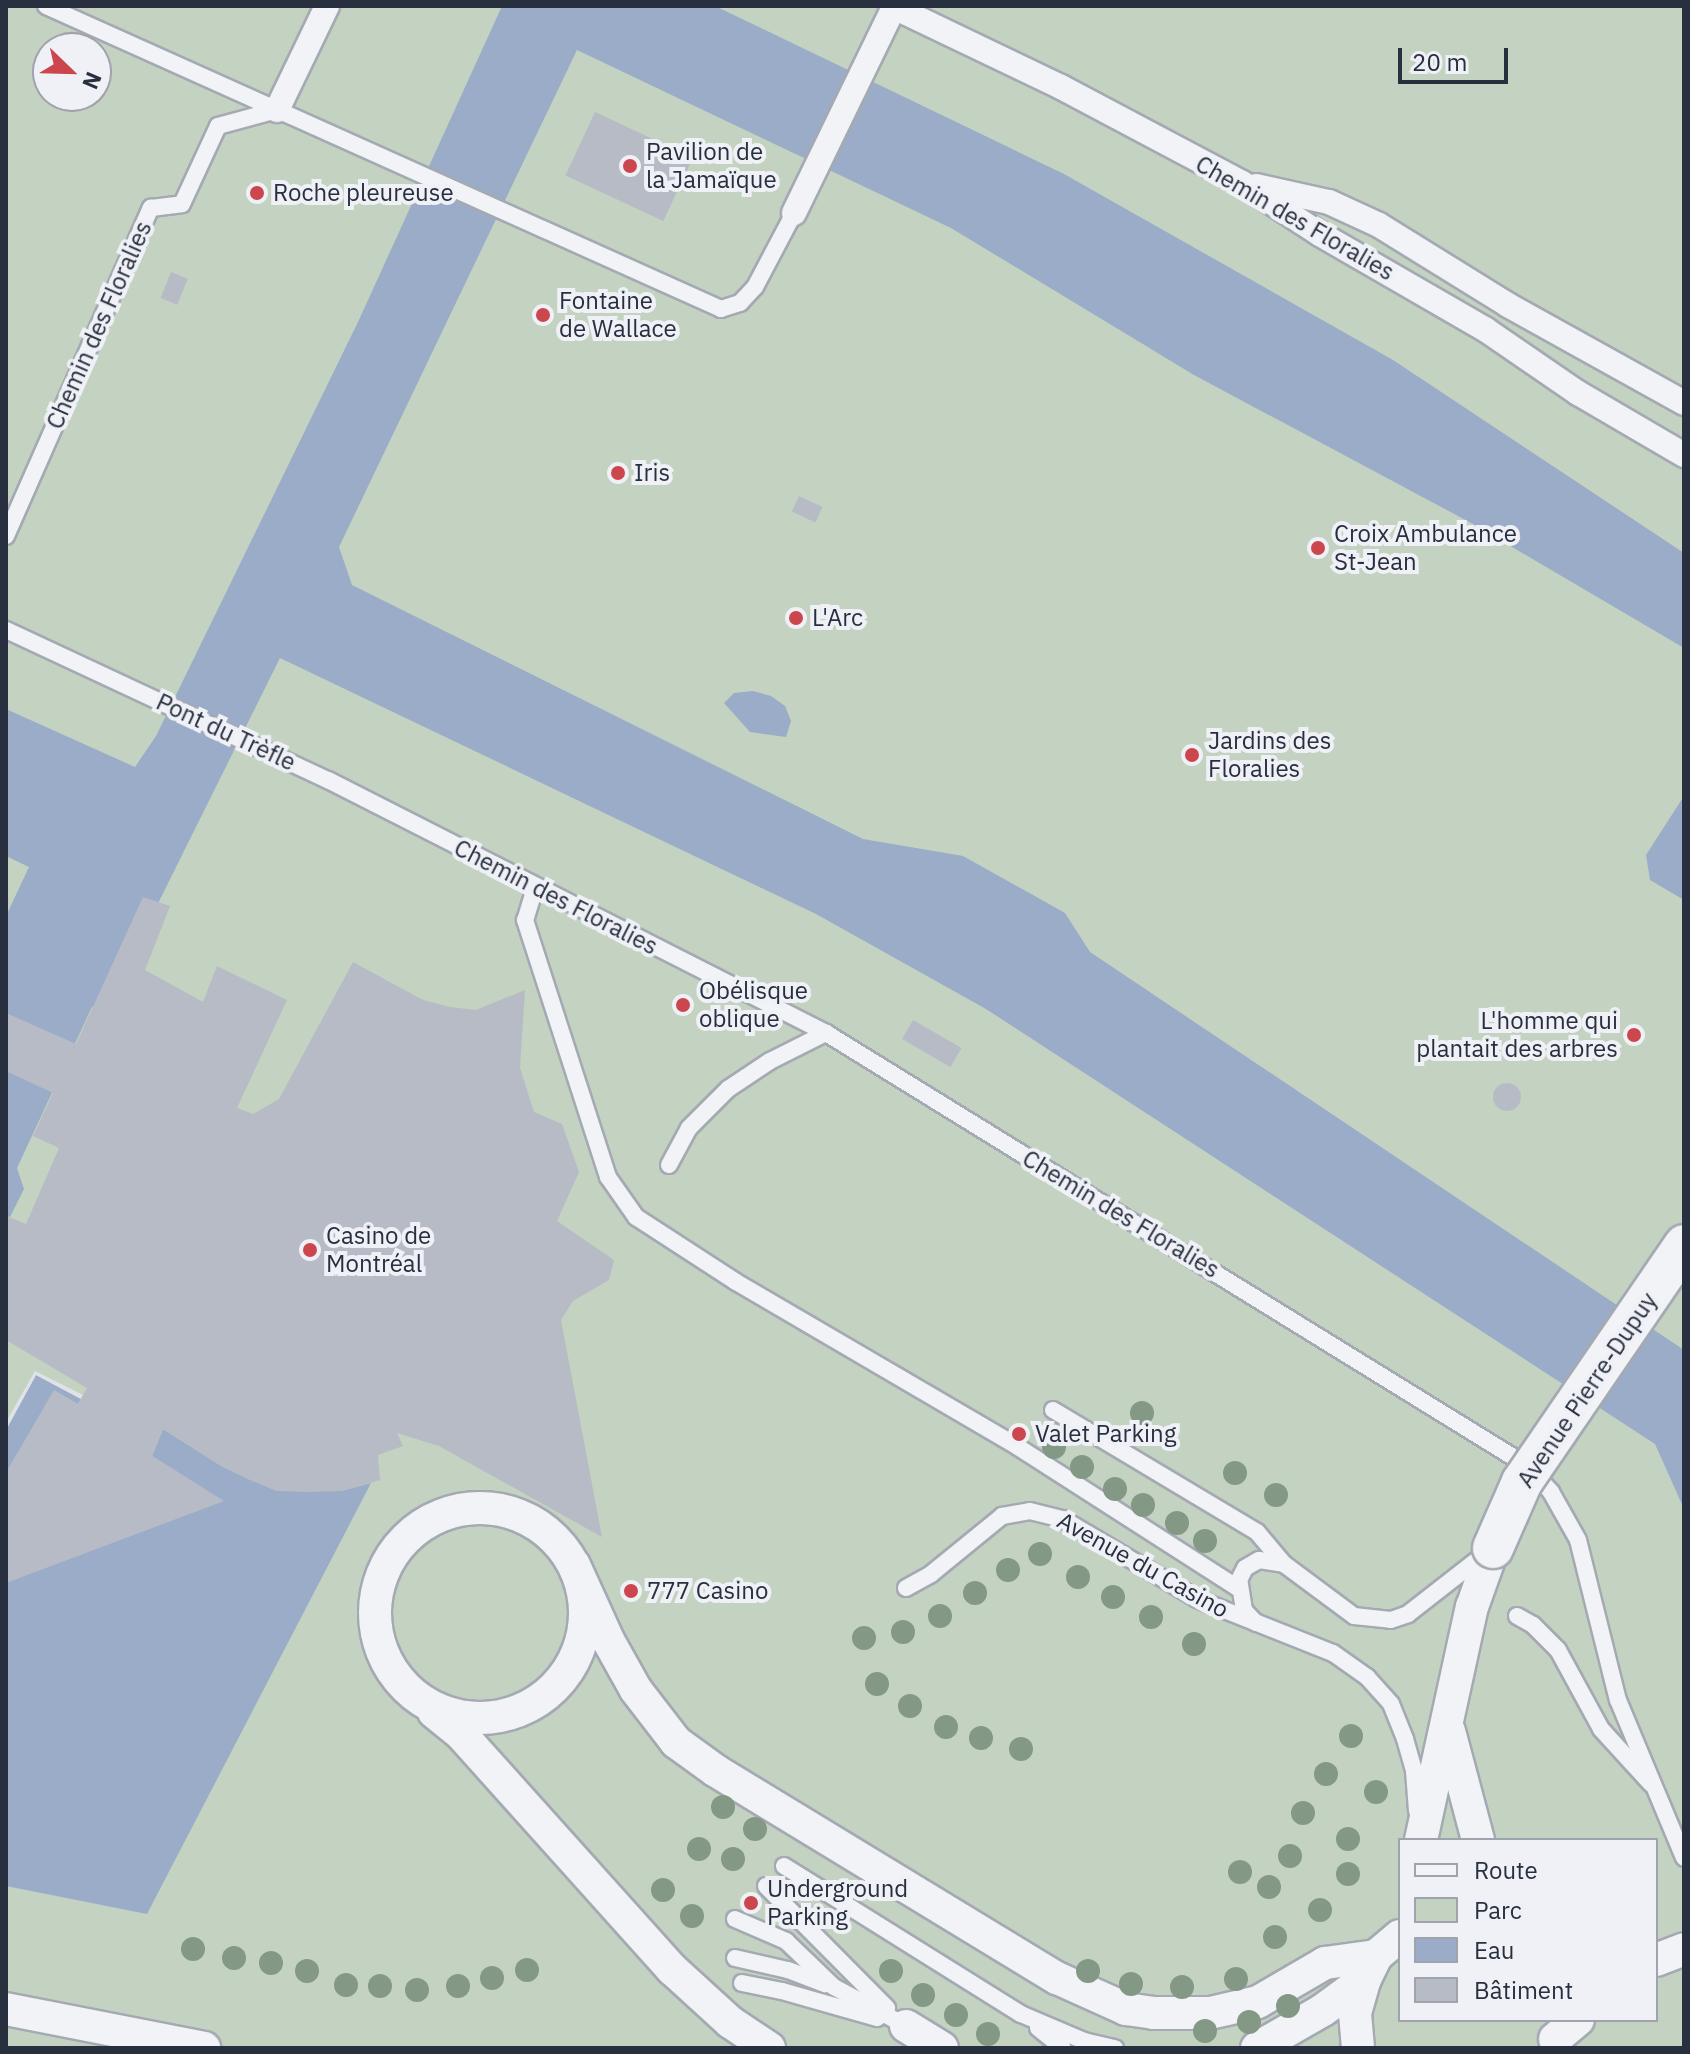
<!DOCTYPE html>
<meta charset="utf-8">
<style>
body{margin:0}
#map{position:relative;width:1690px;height:2054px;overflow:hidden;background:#dfe2e8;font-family:"IBM Plex Sans",sans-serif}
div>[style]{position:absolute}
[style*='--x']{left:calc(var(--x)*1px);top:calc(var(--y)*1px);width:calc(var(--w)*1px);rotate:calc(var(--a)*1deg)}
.green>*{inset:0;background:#c3d2c1}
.water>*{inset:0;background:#9bacc8}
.pier>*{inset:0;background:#dfe2e8}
.building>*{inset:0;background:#b7bbc5;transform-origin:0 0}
.round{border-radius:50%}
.roads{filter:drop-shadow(2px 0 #a4a9b2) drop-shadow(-2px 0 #a4a9b2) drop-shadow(0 2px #a4a9b2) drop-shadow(0 -2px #a4a9b2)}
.service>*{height:16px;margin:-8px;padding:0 8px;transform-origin:8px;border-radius:8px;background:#f2f3f7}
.pedestrian>*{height:24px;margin:-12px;padding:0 12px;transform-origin:12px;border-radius:12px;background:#f2f3f7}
.minor>*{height:32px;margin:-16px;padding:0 16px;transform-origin:16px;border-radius:16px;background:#f2f3f7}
.minor>.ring{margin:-16px;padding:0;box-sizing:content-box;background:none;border:32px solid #f2f3f7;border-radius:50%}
.bridges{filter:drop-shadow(2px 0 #a4a9b2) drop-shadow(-2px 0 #a4a9b2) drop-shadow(0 2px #a4a9b2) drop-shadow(0 -2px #a4a9b2)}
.tertiary-bridge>*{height:40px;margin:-20px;padding:0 20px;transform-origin:20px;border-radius:20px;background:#f2f3f7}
.trees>*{width:24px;height:24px;margin:-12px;border-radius:50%;background:#849886}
.dots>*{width:22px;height:22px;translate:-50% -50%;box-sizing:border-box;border:4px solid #eff1f6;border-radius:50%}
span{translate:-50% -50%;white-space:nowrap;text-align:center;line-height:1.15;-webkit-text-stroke:8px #eff1f6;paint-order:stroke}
.poi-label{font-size:24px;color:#282f3f}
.left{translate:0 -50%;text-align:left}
.right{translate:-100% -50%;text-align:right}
.street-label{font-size:24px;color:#282f3f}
.frame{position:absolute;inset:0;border:8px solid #282f3f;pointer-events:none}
.legend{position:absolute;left:1398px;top:1838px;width:260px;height:184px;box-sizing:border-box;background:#eff1f6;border:2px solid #9fa3ad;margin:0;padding:10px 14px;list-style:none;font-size:24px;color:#282f3f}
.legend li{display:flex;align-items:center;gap:16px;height:40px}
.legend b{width:40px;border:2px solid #9fa3ad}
.north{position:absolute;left:32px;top:32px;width:80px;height:80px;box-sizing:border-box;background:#eff1f6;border:2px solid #9fa3ad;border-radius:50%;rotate:113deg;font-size:22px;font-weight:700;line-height:32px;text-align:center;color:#282f3f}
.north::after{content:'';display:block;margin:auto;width:28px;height:36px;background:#cc464d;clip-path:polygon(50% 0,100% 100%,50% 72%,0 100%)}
.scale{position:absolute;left:1398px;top:48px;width:110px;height:36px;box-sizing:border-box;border:4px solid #282f3f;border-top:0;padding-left:10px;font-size:24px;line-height:28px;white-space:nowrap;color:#282f3f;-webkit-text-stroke:6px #eff1f6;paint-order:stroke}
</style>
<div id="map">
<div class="green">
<i style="clip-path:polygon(evenodd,6px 6px,1684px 6px,1684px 2048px,6px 2048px,6px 6px,48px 48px,96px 48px,96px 96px,48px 96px,48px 48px,6px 6px,1400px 1840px,1656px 1840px,1656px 2020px,1400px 2020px,1400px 1840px)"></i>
</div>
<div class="water">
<i style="clip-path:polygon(502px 6px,715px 6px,1064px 174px,1393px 360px,1684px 553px,1684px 648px,1473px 524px,1194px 375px,951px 228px,577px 50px,339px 547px,352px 585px,863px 839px,963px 856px,1065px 913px,1090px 952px,1684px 1350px,1684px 1509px,1655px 1444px,986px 1009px,816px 914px,280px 658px,105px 1010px,92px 1007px,17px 1168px,24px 1189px,10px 1217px,6px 1216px,6px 916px,29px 867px,6px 856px,6px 709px,135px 767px,156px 736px,358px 322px)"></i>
<i style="clip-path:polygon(753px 691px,771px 696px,785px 706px,791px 721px,786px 737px,750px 732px,724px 703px,734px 693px)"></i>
<i style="clip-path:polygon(1684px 796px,1684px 900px,1650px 880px,1646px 855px)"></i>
<i style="clip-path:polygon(36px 1375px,81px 1399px,78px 1404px,54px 1391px,6px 1473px,6px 1430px)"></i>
<i style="clip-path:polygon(163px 1429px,223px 1467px,277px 1491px,341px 1491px,371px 1483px,147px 1914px,6px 1886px,6px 1582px,223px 1501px,152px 1456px)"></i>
</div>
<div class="pier">
<i style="clip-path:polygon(35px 1371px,83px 1395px,81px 1399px,36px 1375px,6px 1430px,6px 1422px)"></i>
</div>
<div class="building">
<i style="left:595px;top:112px;width:108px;height:70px;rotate:25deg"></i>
<i style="left:171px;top:272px;width:18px;height:28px;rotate:22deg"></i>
<i style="left:799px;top:496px;width:26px;height:17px;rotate:25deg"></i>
<i style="clip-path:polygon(143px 897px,170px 906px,145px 970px,203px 1002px,217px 966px,287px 1000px,237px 1108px,253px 1114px,279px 1099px,353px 962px,423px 1000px,450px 1007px,476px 1010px,525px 990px,520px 1068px,534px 1112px,562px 1124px,579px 1172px,557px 1221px,614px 1260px,609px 1280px,573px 1301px,561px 1320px,602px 1537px,439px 1446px,397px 1433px,403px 1446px,378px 1455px,380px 1480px,341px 1491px,308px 1492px,277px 1491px,252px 1481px,223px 1467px,163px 1429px,152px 1456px,224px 1501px,6px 1583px,6px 1473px,54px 1390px,78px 1404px,87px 1388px,6px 1340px,6px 1216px,26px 1224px,59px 1148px,33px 1136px,53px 1093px,6px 1071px,6px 1013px,76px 1044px)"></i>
<i style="left:913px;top:1020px;width:56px;height:22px;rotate:30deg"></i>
<i class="round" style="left:1493px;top:1083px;width:28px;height:28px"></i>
</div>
<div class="roads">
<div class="service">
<i style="--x:46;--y:6;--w:740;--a:24.17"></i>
<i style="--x:721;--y:309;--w:20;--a:-18"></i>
<i style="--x:740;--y:303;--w:22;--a:-47"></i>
<i style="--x:755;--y:287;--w:84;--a:-62.2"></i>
<i style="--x:6;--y:536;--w:359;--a:-66.2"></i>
<i style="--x:151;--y:208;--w:31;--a:-7"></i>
<i style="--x:182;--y:204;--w:86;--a:-65.2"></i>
<i style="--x:218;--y:126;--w:61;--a:-15.2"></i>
<i style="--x:6;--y:630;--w:355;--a:25"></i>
<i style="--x:328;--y:780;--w:559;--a:26.93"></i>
<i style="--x:826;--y:1033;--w:823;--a:31.68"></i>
<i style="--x:1526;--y:1465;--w:37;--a:47"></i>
<i style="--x:1551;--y:1492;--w:55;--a:60.6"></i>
<i style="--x:1578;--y:1540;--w:165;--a:76"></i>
<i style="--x:1618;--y:1700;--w:171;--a:67.3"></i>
<i style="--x:535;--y:888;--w:34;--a:107"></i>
<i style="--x:525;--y:920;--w:270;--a:72.1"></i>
<i style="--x:608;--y:1177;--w:49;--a:55"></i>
<i style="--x:636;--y:1217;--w:119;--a:33"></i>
<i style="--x:736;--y:1282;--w:327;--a:30.3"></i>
<i style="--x:1018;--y:1447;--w:263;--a:32.7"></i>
<i style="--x:669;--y:1165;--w:42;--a:-61.6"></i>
<i style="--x:689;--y:1128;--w:55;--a:-45"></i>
<i style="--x:728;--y:1089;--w:50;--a:-33.7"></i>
<i style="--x:770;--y:1061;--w:63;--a:-26.6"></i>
<i style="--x:1053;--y:1410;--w:238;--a:30.9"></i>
<i style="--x:1257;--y:1532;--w:42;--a:49.8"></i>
<i style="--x:906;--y:1588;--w:29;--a:-29"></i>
<i style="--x:931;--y:1574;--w:92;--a:-39.2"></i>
<i style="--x:1002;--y:1516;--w:28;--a:-10"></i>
<i style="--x:1030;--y:1511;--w:34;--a:14"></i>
<i style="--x:1063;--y:1519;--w:156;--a:30.8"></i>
<i style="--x:1197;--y:1599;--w:146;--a:21.7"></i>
<i style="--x:1333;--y:1653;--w:42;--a:35.2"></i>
<i style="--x:1367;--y:1677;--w:36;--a:48"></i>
<i style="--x:1391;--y:1704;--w:38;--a:68"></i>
<i style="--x:1405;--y:1739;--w:33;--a:74"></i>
<i style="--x:1414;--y:1771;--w:40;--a:85.7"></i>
<i style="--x:1517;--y:1616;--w:18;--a:29"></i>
<i style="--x:1533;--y:1625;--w:35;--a:45"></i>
<i style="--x:1558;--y:1650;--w:90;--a:61.4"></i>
<i style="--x:1601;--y:1729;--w:74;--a:47.7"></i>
<i style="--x:1256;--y:1623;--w:18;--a:-133"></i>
<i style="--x:1244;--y:1610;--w:30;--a:-99"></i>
<i style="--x:1239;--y:1580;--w:13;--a:-63"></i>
<i style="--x:1245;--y:1568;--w:16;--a:-30"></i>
<i style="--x:1259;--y:1560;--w:25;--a:9"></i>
<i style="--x:1284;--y:1564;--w:87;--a:36.6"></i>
<i style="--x:1354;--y:1616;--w:37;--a:6"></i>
<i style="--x:1391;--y:1620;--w:18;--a:-19"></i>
<i style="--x:1408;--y:1614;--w:99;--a:-38"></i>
<i style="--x:784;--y:1866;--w:279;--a:32"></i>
<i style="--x:1021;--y:2014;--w:69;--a:23.2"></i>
<i style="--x:1084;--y:2041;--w:32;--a:13"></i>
<i style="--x:766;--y:1886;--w:172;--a:45.2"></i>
<i style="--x:735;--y:1919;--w:56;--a:23.3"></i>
<i style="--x:786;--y:1941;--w:66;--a:43.8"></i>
<i style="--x:834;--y:1987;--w:82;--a:28.4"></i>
<i style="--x:735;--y:1958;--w:54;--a:12.8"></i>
<i style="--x:788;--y:1970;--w:40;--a:21"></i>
<i style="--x:742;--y:1983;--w:41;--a:11.3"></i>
<i style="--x:782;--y:1991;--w:99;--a:15.9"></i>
<i style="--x:1038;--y:2028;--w:32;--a:39"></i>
</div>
<div class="pedestrian">
<i style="--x:892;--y:6;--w:187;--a:25.6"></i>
<i style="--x:1061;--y:87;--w:205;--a:27.9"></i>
<i style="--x:1242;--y:183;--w:93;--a:33.2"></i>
<i style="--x:1320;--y:234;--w:192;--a:30"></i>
<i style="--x:1486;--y:330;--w:112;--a:34.4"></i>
<i style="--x:1578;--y:393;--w:123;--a:30.3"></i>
<i style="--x:277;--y:110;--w:115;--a:-64.3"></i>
<i style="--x:1256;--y:186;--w:75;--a:12.4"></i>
<i style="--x:1329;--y:202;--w:55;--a:24.7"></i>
<i style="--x:1379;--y:225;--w:152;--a:31.8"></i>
<i style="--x:1508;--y:305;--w:201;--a:29.1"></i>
<i style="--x:794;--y:213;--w:229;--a:-64.1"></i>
</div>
<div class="minor">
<i class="ring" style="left:375px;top:1508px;width:178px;height:178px"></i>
<i style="--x:574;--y:1565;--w:82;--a:65.6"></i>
<i style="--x:608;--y:1640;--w:57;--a:60.8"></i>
<i style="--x:636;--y:1690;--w:66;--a:52.4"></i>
<i style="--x:676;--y:1742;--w:49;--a:35.9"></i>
<i style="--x:716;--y:1771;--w:399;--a:31.3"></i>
<i style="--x:1057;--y:1978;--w:76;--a:24.2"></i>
<i style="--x:1126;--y:2009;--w:27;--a:8"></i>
<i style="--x:1153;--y:2013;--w:57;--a:0"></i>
<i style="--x:1210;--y:2013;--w:49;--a:-12.9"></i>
<i style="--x:1258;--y:2002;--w:78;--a:-30.2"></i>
<i style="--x:1325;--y:1963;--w:51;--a:-7.8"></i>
<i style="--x:434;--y:1712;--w:35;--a:39"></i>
<i style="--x:461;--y:1734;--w:316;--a:48.1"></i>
<i style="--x:672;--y:1969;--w:79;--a:42.4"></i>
<i style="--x:730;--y:2022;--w:47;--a:33.7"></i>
<i style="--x:1449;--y:1731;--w:113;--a:75.1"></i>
<i style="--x:1421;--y:1840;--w:239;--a:-77.7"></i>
<i style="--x:1472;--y:1607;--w:63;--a:-70.4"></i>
<i style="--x:1656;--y:1960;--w:30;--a:-21"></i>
<i style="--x:6;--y:2009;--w:202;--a:11.1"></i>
<i style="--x:906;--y:2026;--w:42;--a:31.4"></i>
<i style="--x:1555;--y:2039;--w:30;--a:-40"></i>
<i style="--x:1257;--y:2048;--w:76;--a:-29.9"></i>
<i style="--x:1323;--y:2010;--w:52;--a:-36.4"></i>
<i style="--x:1358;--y:2048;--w:35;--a:-95"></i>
<i style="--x:1355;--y:2013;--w:35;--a:-74"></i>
<i style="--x:1365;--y:1979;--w:25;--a:-64"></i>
<i style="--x:1376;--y:1956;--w:31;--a:-40"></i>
</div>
</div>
<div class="bridges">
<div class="tertiary-bridge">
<i style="--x:1493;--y:1548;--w:72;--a:-66.3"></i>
<i style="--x:1522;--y:1482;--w:287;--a:-55.6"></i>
</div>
</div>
<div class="trees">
<i style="left:1142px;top:1413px"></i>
<i style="left:1054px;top:1447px"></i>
<i style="left:1082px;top:1467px"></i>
<i style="left:1235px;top:1473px"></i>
<i style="left:1115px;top:1489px"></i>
<i style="left:1276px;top:1495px"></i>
<i style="left:1143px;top:1505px"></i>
<i style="left:1177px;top:1523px"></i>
<i style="left:1205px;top:1541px"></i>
<i style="left:1040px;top:1554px"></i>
<i style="left:1008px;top:1570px"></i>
<i style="left:1078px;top:1577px"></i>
<i style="left:975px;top:1593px"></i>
<i style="left:1113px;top:1597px"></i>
<i style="left:940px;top:1616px"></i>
<i style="left:1151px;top:1617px"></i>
<i style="left:903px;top:1632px"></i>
<i style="left:864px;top:1638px"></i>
<i style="left:1194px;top:1644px"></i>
<i style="left:877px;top:1684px"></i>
<i style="left:910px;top:1706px"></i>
<i style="left:946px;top:1727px"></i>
<i style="left:1351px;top:1736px"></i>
<i style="left:981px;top:1738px"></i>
<i style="left:1021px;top:1749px"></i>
<i style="left:1326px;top:1774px"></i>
<i style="left:1376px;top:1792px"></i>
<i style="left:723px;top:1807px"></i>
<i style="left:1303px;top:1813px"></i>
<i style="left:755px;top:1829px"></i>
<i style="left:1348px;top:1839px"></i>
<i style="left:699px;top:1849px"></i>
<i style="left:1290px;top:1856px"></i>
<i style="left:733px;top:1859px"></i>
<i style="left:1240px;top:1872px"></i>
<i style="left:1348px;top:1874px"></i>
<i style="left:1269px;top:1887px"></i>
<i style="left:663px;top:1890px"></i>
<i style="left:1320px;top:1910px"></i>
<i style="left:692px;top:1916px"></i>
<i style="left:1275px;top:1937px"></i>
<i style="left:193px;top:1949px"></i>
<i style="left:234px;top:1958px"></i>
<i style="left:271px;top:1963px"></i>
<i style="left:527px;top:1970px"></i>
<i style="left:307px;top:1971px"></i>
<i style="left:891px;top:1971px"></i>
<i style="left:1088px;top:1971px"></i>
<i style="left:492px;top:1978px"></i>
<i style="left:1236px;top:1979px"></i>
<i style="left:1131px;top:1984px"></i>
<i style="left:346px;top:1985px"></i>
<i style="left:380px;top:1986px"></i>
<i style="left:458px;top:1986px"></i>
<i style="left:1182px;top:1987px"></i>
<i style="left:417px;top:1990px"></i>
<i style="left:923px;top:1995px"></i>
<i style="left:1288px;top:2006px"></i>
<i style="left:956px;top:2015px"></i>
<i style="left:1249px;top:2022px"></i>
<i style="left:1205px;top:2031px"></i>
<i style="left:988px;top:2034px"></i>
</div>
<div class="dots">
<i style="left:630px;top:166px;background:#cc464d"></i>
<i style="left:257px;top:193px;background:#cc464d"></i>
<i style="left:543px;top:315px;background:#cc464d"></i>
<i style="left:618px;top:473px;background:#cc464d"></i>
<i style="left:1318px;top:548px;background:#cc464d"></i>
<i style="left:796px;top:618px;background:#cc464d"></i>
<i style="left:1192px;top:755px;background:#cc464d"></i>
<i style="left:683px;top:1005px;background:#cc464d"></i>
<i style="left:1634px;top:1035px;background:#cc464d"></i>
<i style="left:310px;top:1250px;background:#cc464d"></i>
<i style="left:1019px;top:1434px;background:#cc464d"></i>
<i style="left:631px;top:1591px;background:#cc464d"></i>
<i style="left:751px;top:1903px;background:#cc464d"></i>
</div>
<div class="poi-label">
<span class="left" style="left:646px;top:166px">Pavilion de<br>la Jamaïque</span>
<span class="left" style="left:273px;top:193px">Roche pleureuse</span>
<span class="left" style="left:559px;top:315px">Fontaine<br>de Wallace</span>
<span class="left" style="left:634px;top:473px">Iris</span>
<span class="left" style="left:1334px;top:548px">Croix Ambulance<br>St-Jean</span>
<span class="left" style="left:812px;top:618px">L'Arc</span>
<span class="left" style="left:1208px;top:755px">Jardins des<br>Floralies</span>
<span class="left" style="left:699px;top:1005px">Obélisque<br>oblique</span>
<span class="right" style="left:1618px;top:1035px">L'homme qui<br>plantait des arbres</span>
<span class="left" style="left:326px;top:1250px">Casino de<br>Montréal</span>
<span class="left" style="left:1035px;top:1434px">Valet Parking</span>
<span class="left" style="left:647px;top:1591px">777 Casino</span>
<span class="left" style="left:767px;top:1903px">Underground<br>Parking</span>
</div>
<div class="street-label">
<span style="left:1295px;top:218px;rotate:30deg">Chemin des Floralies</span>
<span style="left:99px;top:325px;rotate:-66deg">Chemin des Floralies</span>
<span style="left:226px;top:732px;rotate:25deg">Pont du Trèfle</span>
<span style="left:556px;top:897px;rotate:27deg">Chemin des Floralies</span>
<span style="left:1121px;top:1214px;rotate:31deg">Chemin des Floralies</span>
<span style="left:1587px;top:1390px;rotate:-56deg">Avenue Pierre-Dupuy</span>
<span style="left:1143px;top:1565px;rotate:29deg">Avenue du Casino</span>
</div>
<div class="frame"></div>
<ul class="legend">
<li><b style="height:10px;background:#f2f3f7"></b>Route</li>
<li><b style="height:22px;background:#c3d2c1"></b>Parc</li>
<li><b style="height:22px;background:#9bacc8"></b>Eau</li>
<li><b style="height:22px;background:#b7bbc5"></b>Bâtiment</li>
</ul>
<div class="north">N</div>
<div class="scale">20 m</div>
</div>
